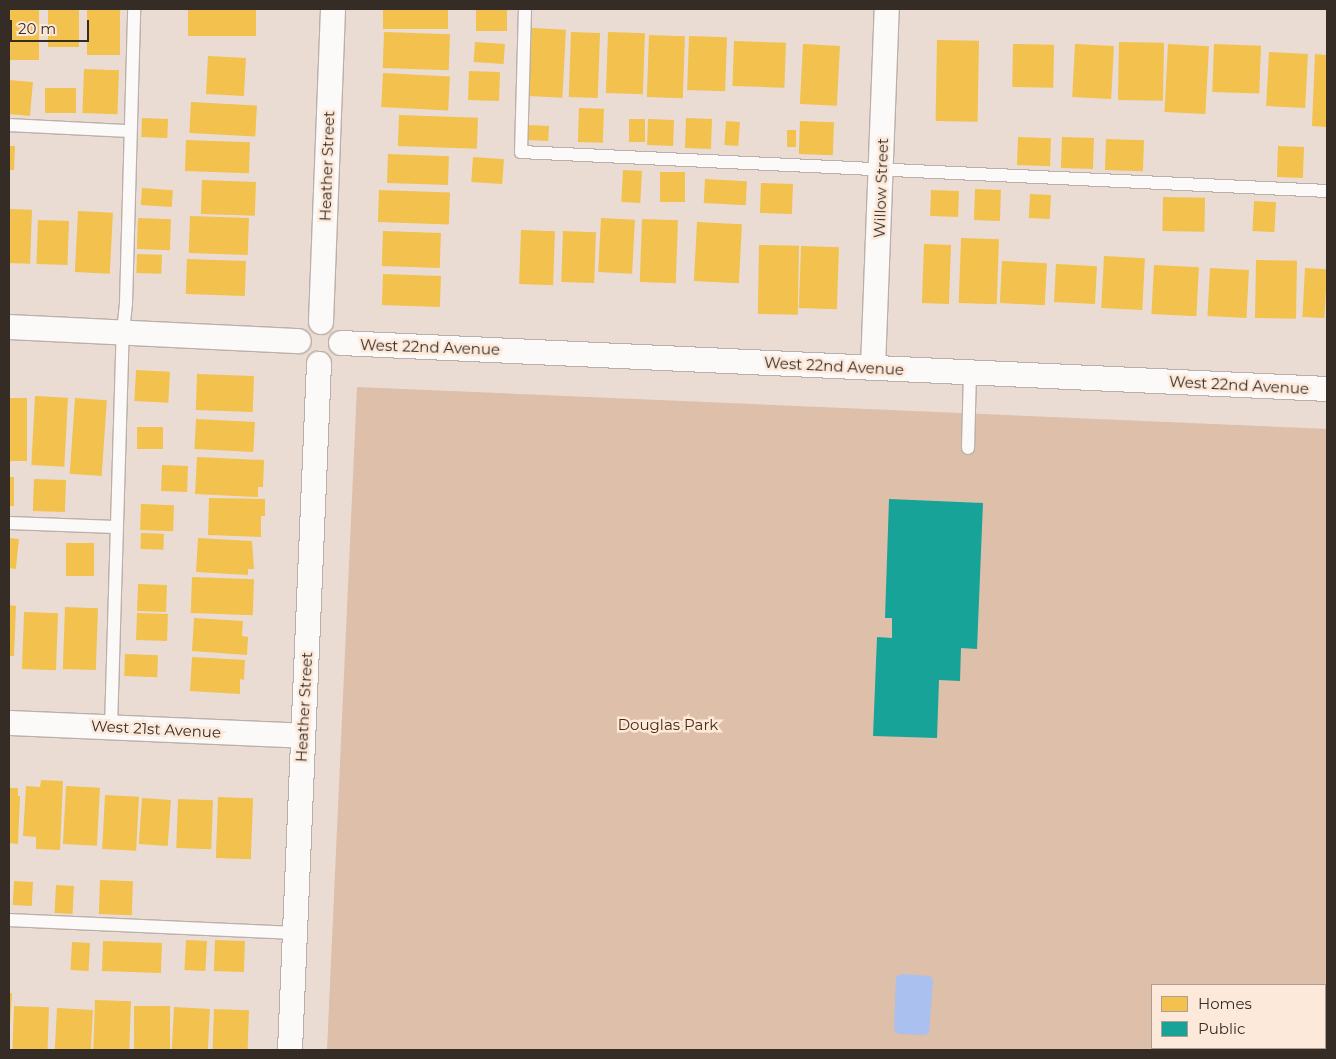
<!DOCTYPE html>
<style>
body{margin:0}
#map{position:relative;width:1336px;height:1059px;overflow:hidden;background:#eadcd3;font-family:Montserrat,sans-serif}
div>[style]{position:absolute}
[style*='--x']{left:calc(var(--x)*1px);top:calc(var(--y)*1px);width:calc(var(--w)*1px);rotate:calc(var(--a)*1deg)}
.green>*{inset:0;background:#debfa9}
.water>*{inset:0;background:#aac0ee}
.homes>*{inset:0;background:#f2c14e;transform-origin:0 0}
.public>*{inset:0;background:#17a398}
.roads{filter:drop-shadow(1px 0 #bbb0a9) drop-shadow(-1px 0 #bbb0a9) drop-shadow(0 1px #bbb0a9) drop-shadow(0 -1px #bbb0a9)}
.lane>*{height:12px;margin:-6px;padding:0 6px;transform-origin:6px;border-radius:6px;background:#fcfaf8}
.street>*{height:24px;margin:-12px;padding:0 12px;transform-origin:12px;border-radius:12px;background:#fcfaf8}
span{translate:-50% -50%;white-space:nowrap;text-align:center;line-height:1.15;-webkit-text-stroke:5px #fde9da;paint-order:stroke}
.street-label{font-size:15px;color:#352c25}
.park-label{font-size:15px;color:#482b14}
.frame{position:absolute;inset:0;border:10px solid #352c25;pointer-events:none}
.legend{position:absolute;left:1151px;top:984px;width:175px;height:65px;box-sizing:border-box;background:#fde9da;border:1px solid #ad9d92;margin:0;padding:6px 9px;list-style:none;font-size:15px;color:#352c25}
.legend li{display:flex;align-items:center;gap:10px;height:25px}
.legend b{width:25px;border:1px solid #ad9d92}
.scale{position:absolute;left:10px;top:20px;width:79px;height:22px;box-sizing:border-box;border:2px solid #352c25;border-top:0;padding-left:6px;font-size:15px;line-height:18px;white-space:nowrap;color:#352c25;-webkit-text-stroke:4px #fde9da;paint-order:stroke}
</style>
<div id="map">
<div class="green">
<i style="clip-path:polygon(evenodd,357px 387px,1327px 429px,1327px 1050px,327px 1050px,357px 387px,1152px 985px,1325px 985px,1325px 1048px,1152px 1048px,1152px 985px)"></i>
</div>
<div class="water">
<i style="clip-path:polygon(901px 974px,930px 976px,933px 980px,929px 1033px,924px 1035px,898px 1034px,894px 1030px,896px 977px)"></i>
</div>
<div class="homes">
<i style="left:9px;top:9px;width:30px;height:51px"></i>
<i style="left:48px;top:9px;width:31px;height:38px"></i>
<i style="left:87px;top:9px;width:33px;height:46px"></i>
<i style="left:188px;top:9px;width:68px;height:27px"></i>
<i style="left:383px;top:9px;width:65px;height:20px"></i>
<i style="left:476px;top:9px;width:31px;height:22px"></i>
<i style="left:532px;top:28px;width:34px;height:68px;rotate:3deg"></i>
<i style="left:384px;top:32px;width:66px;height:36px;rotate:2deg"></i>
<i style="left:571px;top:32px;width:29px;height:65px;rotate:2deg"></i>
<i style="left:608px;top:32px;width:37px;height:61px;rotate:2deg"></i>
<i style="left:649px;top:35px;width:36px;height:62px;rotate:2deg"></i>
<i style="left:689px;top:36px;width:38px;height:54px;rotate:2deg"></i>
<i style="left:937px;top:40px;width:42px;height:81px;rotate:1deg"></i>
<i style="left:734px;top:41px;width:52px;height:45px;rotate:2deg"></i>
<i style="left:475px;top:42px;width:30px;height:20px;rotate:4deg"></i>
<i style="left:1119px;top:42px;width:45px;height:58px;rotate:1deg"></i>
<i style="left:803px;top:44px;width:37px;height:60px;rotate:3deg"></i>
<i style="left:1013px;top:44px;width:41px;height:43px;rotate:1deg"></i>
<i style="left:1075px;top:44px;width:39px;height:53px;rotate:3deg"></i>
<i style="left:1168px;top:44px;width:41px;height:68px;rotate:3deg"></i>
<i style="left:1214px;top:44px;width:47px;height:48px;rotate:2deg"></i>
<i style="left:1269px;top:52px;width:39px;height:54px;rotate:3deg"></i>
<i style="clip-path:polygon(1315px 54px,1327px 55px,1327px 127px,1312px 126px)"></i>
<i style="left:208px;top:56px;width:38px;height:38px;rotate:3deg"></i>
<i style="left:84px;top:69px;width:35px;height:44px;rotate:2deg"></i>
<i style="left:469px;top:71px;width:31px;height:29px;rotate:2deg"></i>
<i style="left:383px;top:73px;width:67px;height:34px;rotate:3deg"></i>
<i style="left:9px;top:80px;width:24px;height:34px;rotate:5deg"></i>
<i style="left:45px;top:88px;width:31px;height:25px"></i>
<i style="left:191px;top:102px;width:66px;height:31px;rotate:3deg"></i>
<i style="left:579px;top:108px;width:25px;height:34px;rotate:2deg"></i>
<i style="left:399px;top:115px;width:79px;height:31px;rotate:2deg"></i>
<i style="left:142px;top:118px;width:26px;height:19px;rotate:2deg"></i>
<i style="left:686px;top:118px;width:26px;height:30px;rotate:2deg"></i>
<i style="left:629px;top:119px;width:16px;height:23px"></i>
<i style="left:648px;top:119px;width:26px;height:26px;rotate:2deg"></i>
<i style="left:726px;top:121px;width:14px;height:24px;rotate:4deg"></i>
<i style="left:800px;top:121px;width:34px;height:33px;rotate:2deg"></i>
<i style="left:528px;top:125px;width:21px;height:15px;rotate:3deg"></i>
<i style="left:787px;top:130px;width:9px;height:17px"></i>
<i style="left:1018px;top:137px;width:33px;height:28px;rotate:2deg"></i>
<i style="left:1062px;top:137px;width:32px;height:31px;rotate:2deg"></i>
<i style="left:1106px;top:139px;width:38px;height:31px;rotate:2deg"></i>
<i style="left:186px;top:140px;width:64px;height:31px;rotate:2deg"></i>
<i style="clip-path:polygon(9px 146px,15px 146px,14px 170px,9px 170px)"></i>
<i style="left:1278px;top:146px;width:26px;height:31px;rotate:2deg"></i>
<i style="left:388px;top:154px;width:61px;height:29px;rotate:2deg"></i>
<i style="left:473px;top:157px;width:31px;height:25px;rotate:4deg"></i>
<i style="left:623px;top:170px;width:19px;height:32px;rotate:3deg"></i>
<i style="left:660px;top:172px;width:25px;height:30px"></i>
<i style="left:705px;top:179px;width:42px;height:24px;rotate:3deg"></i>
<i style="left:202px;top:180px;width:54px;height:34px;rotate:2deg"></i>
<i style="left:761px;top:183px;width:32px;height:30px;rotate:2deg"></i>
<i style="left:142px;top:188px;width:31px;height:17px;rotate:4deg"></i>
<i style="left:975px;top:189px;width:26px;height:31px;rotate:2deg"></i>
<i style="left:379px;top:190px;width:71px;height:32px;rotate:2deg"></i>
<i style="left:931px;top:190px;width:28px;height:26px;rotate:2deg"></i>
<i style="left:1030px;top:194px;width:21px;height:24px;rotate:3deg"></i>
<i style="left:1163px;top:197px;width:42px;height:34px;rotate:1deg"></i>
<i style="left:1254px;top:201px;width:22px;height:30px;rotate:3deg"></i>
<i style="left:9px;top:209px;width:23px;height:54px;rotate:2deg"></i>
<i style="left:78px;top:211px;width:35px;height:61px;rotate:3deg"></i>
<i style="left:190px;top:216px;width:59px;height:37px;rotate:2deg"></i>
<i style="left:138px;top:218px;width:33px;height:31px;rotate:2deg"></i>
<i style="left:601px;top:218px;width:34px;height:54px;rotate:3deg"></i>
<i style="left:642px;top:219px;width:36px;height:63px;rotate:2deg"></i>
<i style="left:38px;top:220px;width:31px;height:44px;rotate:2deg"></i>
<i style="left:697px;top:222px;width:45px;height:59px;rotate:3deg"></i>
<i style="left:521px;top:230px;width:34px;height:54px;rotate:2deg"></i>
<i style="left:383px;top:231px;width:58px;height:35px;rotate:2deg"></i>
<i style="left:563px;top:231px;width:33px;height:51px;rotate:2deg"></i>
<i style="left:961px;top:238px;width:38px;height:65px;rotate:2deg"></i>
<i style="left:924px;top:244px;width:27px;height:59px;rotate:2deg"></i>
<i style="left:759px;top:245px;width:40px;height:69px;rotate:1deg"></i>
<i style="left:801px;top:246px;width:38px;height:62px;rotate:2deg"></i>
<i style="left:137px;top:254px;width:25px;height:19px;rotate:2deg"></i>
<i style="left:1104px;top:256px;width:41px;height:52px;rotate:3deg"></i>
<i style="left:187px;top:259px;width:59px;height:35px;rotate:2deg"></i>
<i style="left:1256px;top:260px;width:41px;height:58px;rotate:1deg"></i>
<i style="left:1002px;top:261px;width:45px;height:42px;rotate:3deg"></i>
<i style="left:1056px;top:264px;width:41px;height:38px;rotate:3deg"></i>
<i style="left:1154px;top:265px;width:45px;height:49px;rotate:3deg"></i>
<i style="left:1210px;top:268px;width:39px;height:48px;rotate:3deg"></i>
<i style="left:1305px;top:268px;width:22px;height:49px;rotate:3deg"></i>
<i style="left:383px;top:274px;width:58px;height:31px;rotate:2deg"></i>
<i style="left:136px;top:370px;width:34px;height:31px;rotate:3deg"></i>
<i style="left:197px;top:374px;width:57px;height:36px;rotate:2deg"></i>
<i style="left:35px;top:396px;width:33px;height:69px;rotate:3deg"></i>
<i style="left:9px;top:398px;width:18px;height:63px"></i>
<i style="left:75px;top:398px;width:32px;height:76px;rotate:4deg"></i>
<i style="left:196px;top:419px;width:59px;height:30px;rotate:3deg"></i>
<i style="left:137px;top:427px;width:26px;height:22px"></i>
<i style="clip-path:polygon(197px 457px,264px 460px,263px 487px,258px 487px,258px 497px,195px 494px)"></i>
<i style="left:162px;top:465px;width:26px;height:26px;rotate:2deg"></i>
<i style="left:9px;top:477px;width:5px;height:29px"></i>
<i style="left:34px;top:479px;width:32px;height:32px;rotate:2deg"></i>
<i style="clip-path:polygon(209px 498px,265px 499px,265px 516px,261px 516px,261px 537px,208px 535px)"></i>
<i style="left:141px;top:504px;width:33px;height:26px;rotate:2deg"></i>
<i style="left:141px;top:533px;width:23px;height:16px;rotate:2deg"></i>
<i style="left:9px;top:538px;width:10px;height:30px;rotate:6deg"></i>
<i style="clip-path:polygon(198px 538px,252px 541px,254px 569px,248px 569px,248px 575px,196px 572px)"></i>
<i style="left:66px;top:543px;width:28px;height:33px"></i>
<i style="left:192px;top:577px;width:62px;height:36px;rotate:2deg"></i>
<i style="left:138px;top:584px;width:29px;height:27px;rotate:2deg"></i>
<i style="clip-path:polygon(9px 605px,16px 606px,14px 656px,9px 656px)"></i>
<i style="left:65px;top:607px;width:33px;height:62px;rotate:2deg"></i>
<i style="left:24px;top:612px;width:34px;height:57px;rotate:2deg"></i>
<i style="left:137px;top:613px;width:31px;height:27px;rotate:2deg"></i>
<i style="clip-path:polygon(194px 618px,243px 621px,242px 636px,248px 637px,247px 655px,192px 651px)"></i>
<i style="left:125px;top:654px;width:33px;height:22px;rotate:2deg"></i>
<i style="clip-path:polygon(192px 657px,245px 660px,244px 680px,240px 679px,240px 694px,190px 691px)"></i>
<i style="clip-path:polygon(41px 780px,63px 781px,60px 850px,36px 849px,36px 837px,23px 836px,26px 786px,40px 787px)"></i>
<i style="left:66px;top:786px;width:34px;height:58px;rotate:3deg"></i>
<i style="clip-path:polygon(9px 788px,18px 788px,18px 796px,20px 796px,18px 844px,9px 843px)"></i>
<i style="left:105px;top:795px;width:34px;height:54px;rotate:3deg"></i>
<i style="left:218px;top:797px;width:35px;height:61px;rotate:2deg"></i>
<i style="left:142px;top:798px;width:29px;height:46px;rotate:4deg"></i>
<i style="left:178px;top:799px;width:35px;height:49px;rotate:2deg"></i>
<i style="left:100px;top:880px;width:33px;height:34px;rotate:2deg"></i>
<i style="left:14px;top:881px;width:19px;height:24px;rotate:3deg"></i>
<i style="left:56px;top:885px;width:18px;height:28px;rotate:3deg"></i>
<i style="left:186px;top:940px;width:21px;height:30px;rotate:3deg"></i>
<i style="left:215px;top:940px;width:30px;height:31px;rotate:2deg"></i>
<i style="left:103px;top:941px;width:59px;height:30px;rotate:2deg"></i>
<i style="left:72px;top:942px;width:18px;height:28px;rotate:3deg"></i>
<i style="clip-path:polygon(9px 993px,12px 993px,10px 1025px,9px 1025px)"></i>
<i style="left:95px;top:1000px;width:36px;height:50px;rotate:2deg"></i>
<i style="left:14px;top:1006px;width:35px;height:44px;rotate:2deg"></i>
<i style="left:134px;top:1006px;width:36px;height:44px"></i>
<i style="left:174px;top:1007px;width:36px;height:43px;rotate:3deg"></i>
<i style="left:57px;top:1008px;width:36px;height:42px;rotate:3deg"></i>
<i style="left:214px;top:1009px;width:35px;height:41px;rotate:2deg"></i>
</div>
<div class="public">
<i style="clip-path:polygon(889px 499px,983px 503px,977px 649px,961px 648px,960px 681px,939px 680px,937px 738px,873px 736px,877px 637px,892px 638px,892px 618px,885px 618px)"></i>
</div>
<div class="roads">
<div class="lane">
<i style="--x:525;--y:9;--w:143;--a:91.6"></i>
<i style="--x:521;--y:152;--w:807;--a:2.77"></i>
<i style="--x:9;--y:125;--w:120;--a:2.9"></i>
<i style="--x:968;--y:448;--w:75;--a:-88.5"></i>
<i style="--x:9;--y:523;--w:107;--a:2.1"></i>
<i style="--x:111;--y:727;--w:395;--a:-88.3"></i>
<i style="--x:123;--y:332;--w:29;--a:-84"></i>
<i style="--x:126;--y:303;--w:294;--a:-88.4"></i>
<i style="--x:9;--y:920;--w:286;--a:2.6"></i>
</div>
<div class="street">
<i style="--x:321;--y:322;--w:313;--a:-87.8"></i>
<i style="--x:9;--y:327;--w:290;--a:2.8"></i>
<i style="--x:341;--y:343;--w:987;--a:2.67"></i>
<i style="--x:873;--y:367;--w:358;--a:-87.8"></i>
<i style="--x:9;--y:723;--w:294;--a:2.5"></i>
<i style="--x:290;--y:1050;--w:687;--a:-87.58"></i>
</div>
</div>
<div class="street-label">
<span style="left:327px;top:166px;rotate:-88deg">Heather Street</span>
<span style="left:881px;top:188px;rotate:-88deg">Willow Street</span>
<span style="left:430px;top:347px;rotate:2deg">West 22nd Avenue</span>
<span style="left:834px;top:366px;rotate:3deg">West 22nd Avenue</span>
<span style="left:1239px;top:385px;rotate:3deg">West 22nd Avenue</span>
<span style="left:304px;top:707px;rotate:-87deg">Heather Street</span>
<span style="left:156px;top:729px;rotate:3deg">West 21st Avenue</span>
</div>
<div class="park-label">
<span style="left:668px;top:725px">Douglas Park</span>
</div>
<div class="frame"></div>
<ul class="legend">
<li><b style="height:14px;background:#f2c14e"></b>Homes</li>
<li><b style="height:14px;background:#17a398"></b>Public</li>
</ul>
<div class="scale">20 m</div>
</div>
